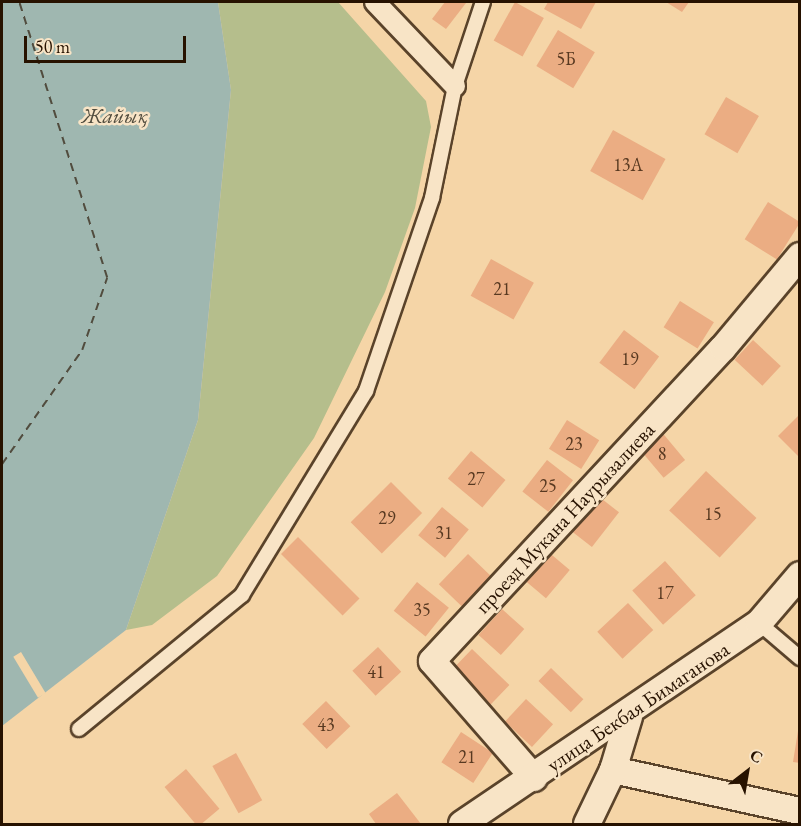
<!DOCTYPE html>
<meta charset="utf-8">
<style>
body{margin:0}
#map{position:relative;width:801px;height:826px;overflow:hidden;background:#f5d5a7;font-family:"EB Garamond",serif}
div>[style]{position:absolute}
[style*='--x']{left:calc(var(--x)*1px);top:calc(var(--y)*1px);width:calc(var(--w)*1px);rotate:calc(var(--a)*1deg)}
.green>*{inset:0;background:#b5be8c}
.water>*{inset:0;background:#9fb7b0}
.pier>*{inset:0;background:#f5d5a7;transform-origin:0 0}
.ferry>*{height:1.5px;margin-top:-0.75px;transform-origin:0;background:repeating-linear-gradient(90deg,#514c3e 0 8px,transparent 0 14px)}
.building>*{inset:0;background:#ebad83;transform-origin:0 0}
.roads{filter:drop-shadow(2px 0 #5a432a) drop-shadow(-2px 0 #5a432a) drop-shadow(0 2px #5a432a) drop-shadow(0 -2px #5a432a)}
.service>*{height:14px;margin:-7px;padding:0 7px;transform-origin:7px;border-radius:7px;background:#f8e4c6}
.pedestrian>*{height:20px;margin:-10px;padding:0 10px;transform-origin:10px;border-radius:10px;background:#f8e4c6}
.minor>*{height:26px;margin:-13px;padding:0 13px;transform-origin:13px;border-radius:13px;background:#f8e4c6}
span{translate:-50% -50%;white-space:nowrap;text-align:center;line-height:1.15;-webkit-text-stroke:5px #f8e4c6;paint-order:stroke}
.number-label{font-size:18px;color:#583921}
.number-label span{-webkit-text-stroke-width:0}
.street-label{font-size:21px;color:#271200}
.water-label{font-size:22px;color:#514c3e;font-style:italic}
.frame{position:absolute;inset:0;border:3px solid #271200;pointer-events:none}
.north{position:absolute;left:717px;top:742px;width:60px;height:60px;-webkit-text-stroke:4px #f8e4c6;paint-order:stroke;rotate:31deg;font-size:16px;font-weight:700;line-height:24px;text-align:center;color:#271200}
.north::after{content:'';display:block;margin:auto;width:21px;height:27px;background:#271200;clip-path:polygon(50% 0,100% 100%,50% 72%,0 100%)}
.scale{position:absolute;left:24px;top:36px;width:162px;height:27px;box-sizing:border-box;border:3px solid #271200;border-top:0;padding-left:8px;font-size:18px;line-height:21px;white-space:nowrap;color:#271200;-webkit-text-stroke:4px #f8e4c6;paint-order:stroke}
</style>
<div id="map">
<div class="green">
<i style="clip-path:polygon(218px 2px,338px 2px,426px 101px,431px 127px,415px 208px,385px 292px,314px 438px,217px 576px,152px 625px,126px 630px,198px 420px,231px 90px)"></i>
</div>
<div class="water">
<i style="clip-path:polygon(2px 2px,218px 2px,231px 90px,198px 420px,126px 630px,2px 726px)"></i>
</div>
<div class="pier">
<i style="left:21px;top:652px;width:48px;height:9px;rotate:59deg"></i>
</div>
<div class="ferry">
<i style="--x:2;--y:464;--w:139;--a:-54.9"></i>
<i style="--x:82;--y:350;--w:76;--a:-70.9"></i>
<i style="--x:107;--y:278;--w:290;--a:-107.7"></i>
</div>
<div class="building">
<i style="clip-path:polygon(445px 2px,466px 3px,446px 29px,432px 19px)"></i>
<i style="left:515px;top:2px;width:33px;height:44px;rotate:29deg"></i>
<i style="clip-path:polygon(548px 2px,596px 2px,581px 29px,544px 9px)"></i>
<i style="clip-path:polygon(666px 2px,689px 2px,682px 12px)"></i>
<i style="left:558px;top:30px;width:43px;height:42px;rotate:31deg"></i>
<i style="left:726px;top:97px;width:38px;height:43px;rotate:30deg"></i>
<i style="left:613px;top:130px;width:60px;height:47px;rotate:29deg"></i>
<i style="left:768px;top:202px;width:38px;height:44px;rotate:32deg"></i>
<i style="left:491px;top:259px;width:49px;height:42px;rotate:29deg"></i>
<i style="left:680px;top:301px;width:40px;height:31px;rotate:32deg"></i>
<i style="left:624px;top:330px;width:44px;height:41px;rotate:37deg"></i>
<i style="left:753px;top:340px;width:38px;height:27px;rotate:43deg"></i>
<i style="clip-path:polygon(800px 414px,800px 458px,778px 436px)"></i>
<i style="left:567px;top:420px;width:38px;height:34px;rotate:32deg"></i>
<i style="left:660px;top:430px;width:39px;height:28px;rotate:50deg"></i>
<i style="left:471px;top:451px;width:45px;height:36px;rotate:40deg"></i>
<i style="left:547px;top:460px;width:33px;height:40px;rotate:38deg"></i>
<i style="left:706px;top:471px;width:69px;height:54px;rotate:43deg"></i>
<i style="left:391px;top:482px;width:44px;height:57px;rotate:45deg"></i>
<i style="left:593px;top:492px;width:33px;height:44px;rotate:38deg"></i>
<i style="left:442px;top:507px;width:35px;height:37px;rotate:40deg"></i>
<i style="left:298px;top:537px;width:87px;height:24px;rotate:45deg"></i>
<i style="left:546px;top:550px;width:31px;height:37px;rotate:40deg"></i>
<i style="left:468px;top:554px;width:35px;height:42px;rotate:44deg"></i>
<i style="left:665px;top:561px;width:46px;height:44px;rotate:48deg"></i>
<i style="left:417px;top:582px;width:41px;height:37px;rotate:39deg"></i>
<i style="left:628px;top:603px;width:37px;height:42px;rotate:47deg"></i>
<i style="left:502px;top:609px;width:30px;height:35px;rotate:42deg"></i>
<i style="left:378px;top:647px;width:34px;height:35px;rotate:47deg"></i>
<i style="left:472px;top:649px;width:52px;height:28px;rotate:44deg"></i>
<i style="left:551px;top:668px;width:45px;height:18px;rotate:44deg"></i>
<i style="left:526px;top:699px;width:37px;height:31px;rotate:43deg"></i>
<i style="left:326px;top:701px;width:35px;height:33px;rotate:46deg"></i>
<i style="clip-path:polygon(798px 731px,800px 731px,800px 763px,793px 762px)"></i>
<i style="left:461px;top:732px;width:38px;height:36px;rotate:33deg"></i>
<i style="left:236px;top:753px;width:54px;height:27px;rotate:61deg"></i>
<i style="left:186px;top:769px;width:52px;height:28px;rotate:50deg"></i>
<i style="clip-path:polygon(397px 793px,421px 824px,376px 824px,369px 814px)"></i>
</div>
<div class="roads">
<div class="service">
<i style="--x:759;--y:623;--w:54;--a:40.5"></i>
<i style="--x:79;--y:729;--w:211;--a:-39.4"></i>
<i style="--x:242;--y:595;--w:239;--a:-58.7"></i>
<i style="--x:366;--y:391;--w:204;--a:-71.1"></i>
<i style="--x:432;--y:198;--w:114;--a:-78.4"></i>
<i style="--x:455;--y:86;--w:89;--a:-71.6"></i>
</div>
<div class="pedestrian">
<i style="--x:375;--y:2;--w:116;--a:46.4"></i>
</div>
<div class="minor">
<i style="--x:613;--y:770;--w:191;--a:12.4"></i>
<i style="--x:534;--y:778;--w:155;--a:-131.1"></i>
<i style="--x:432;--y:661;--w:427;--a:-47.1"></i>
<i style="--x:723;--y:348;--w:120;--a:-50.1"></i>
<i style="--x:462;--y:824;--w:359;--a:-34.1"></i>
<i style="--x:759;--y:623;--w:63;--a:-49.5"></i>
<i style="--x:587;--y:824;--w:60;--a:-64.3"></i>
<i style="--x:613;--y:770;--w:55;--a:-73.2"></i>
</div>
</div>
<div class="number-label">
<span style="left:566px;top:59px">5Б</span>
<span style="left:628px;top:165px">13А</span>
<span style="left:502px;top:289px">21</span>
<span style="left:630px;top:359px">19</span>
<span style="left:574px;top:444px">23</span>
<span style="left:662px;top:454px">8</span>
<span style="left:476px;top:479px">27</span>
<span style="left:548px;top:486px">25</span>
<span style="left:713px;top:514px">15</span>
<span style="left:387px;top:518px">29</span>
<span style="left:444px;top:533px">31</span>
<span style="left:665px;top:593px">17</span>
<span style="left:422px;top:610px">35</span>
<span style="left:376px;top:672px">41</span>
<span style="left:326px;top:725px">43</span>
<span style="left:467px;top:757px">21</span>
</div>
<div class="street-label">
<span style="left:565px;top:518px;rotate:-47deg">проезд Мукана Наурызалиева</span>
<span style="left:638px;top:707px;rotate:-34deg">улица Бекбая Бимаганова</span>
</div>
<div class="water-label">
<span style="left:115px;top:116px">Жайық</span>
</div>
<div class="frame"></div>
<div class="north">С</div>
<div class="scale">50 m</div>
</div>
